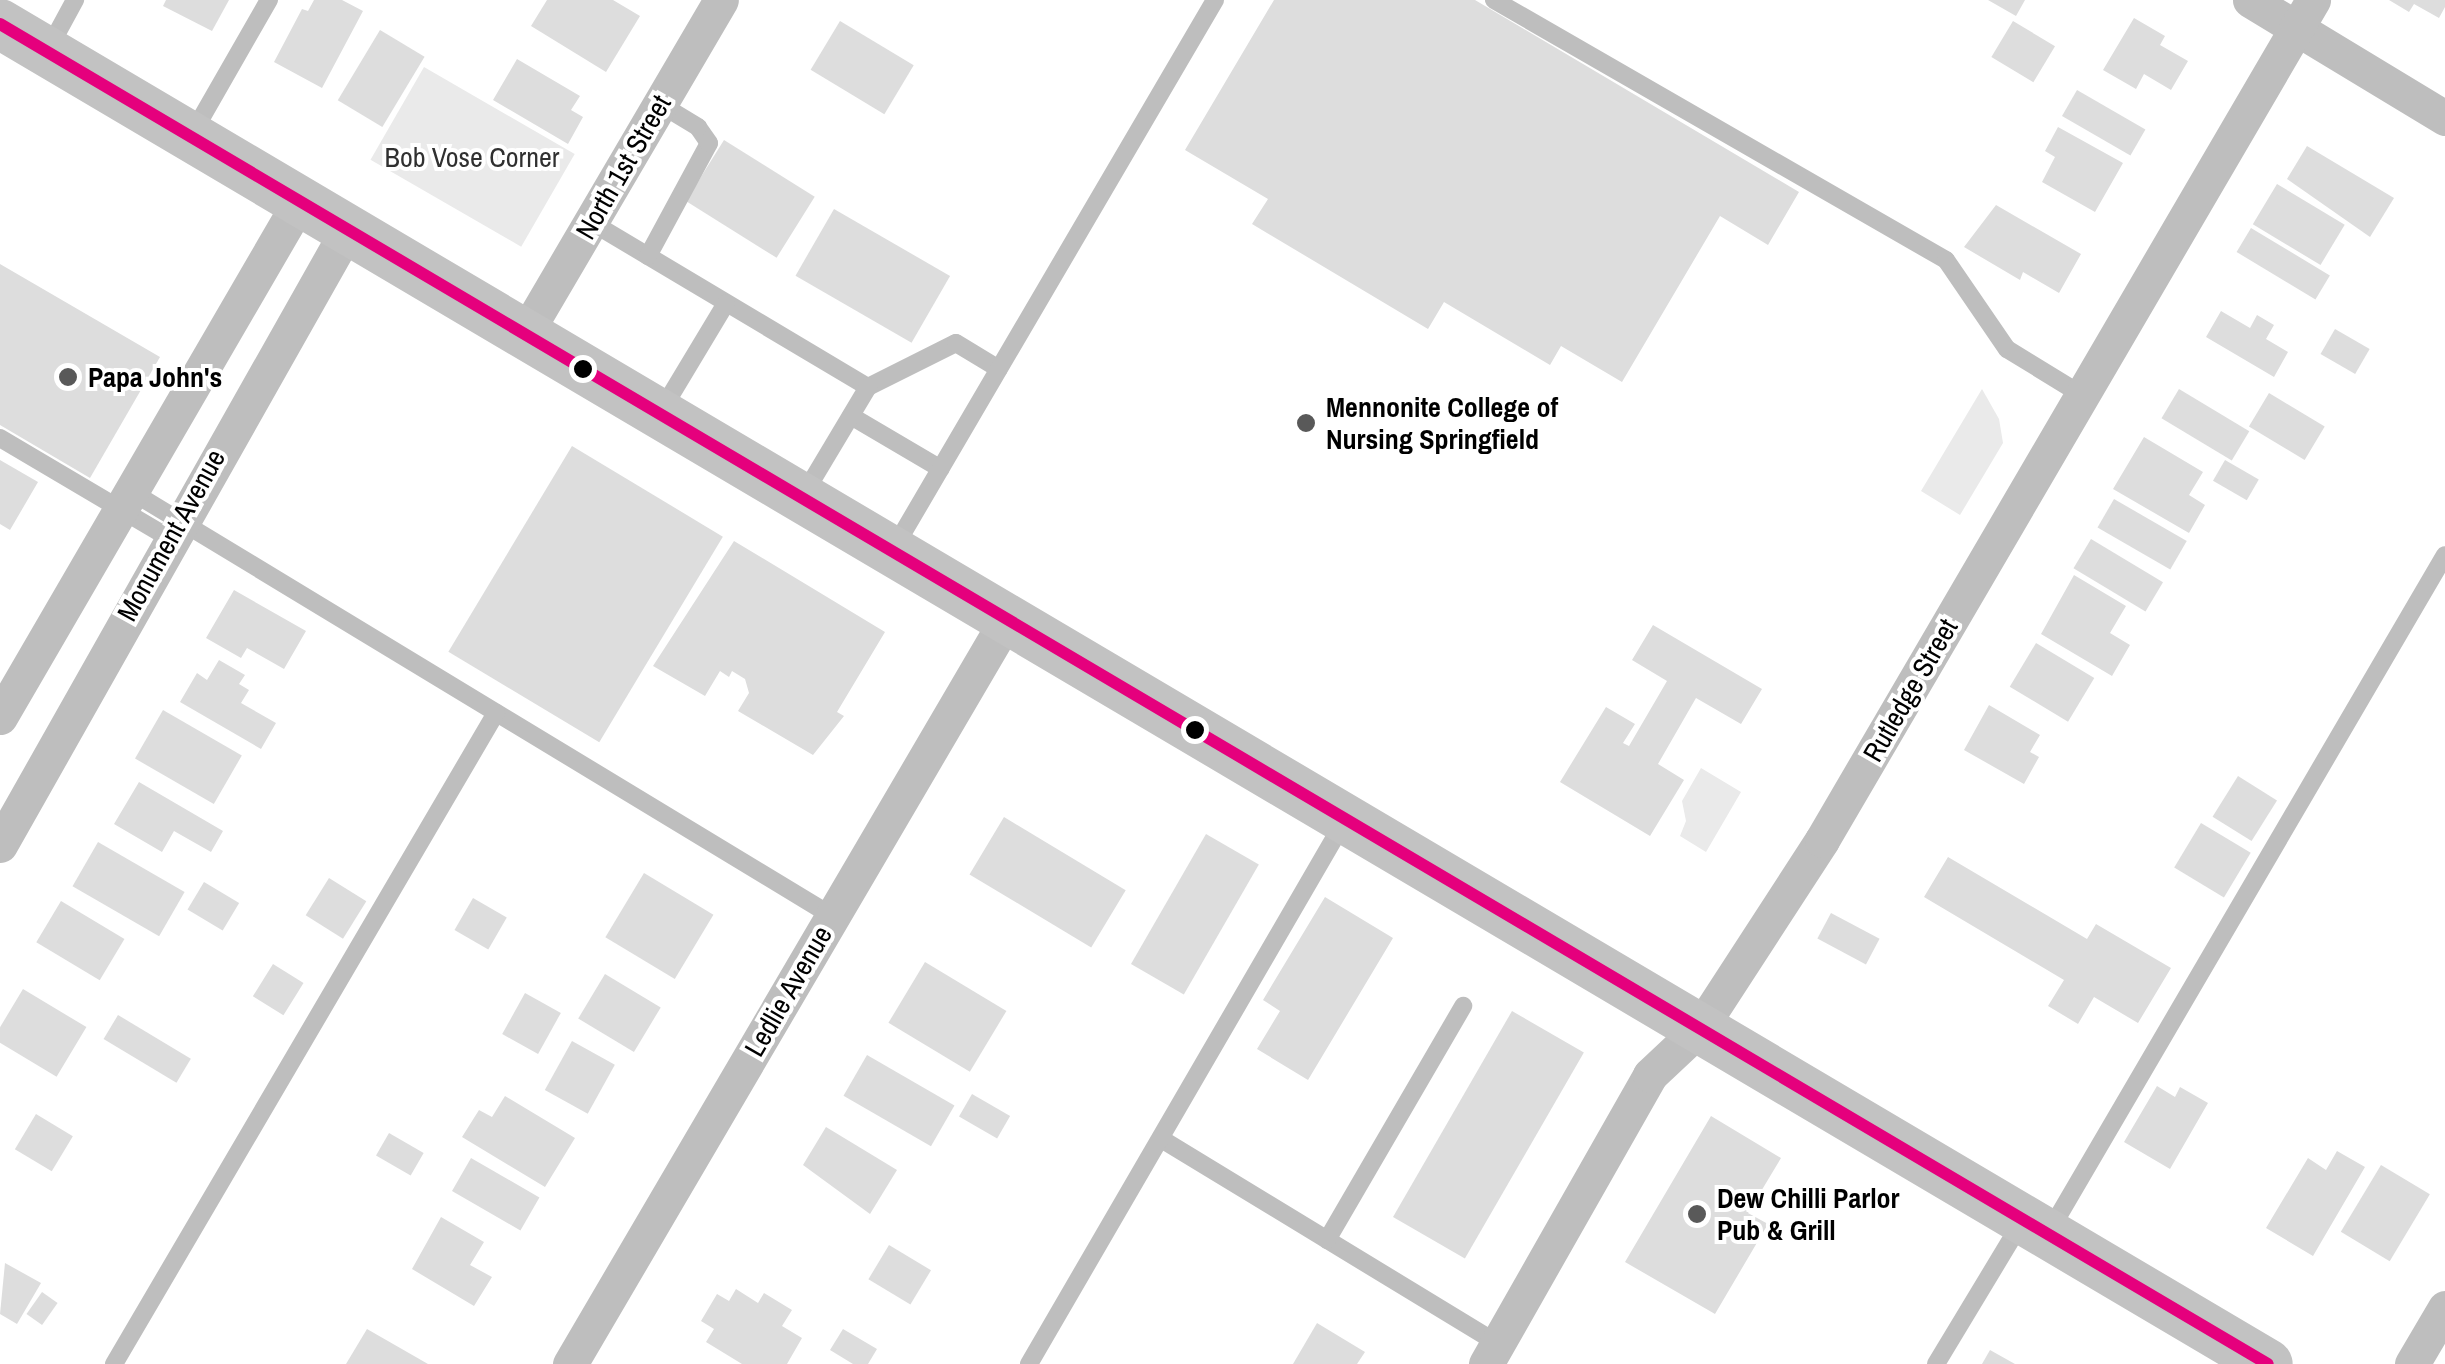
<!DOCTYPE html>
<style>
body{margin:0}
#map{position:relative;width:2445px;height:1364px;overflow:hidden;background:#fff;font-family:"Archivo Narrow",sans-serif}
div>[style]{position:absolute}
[style*='--x']{left:calc(var(--x)*1px);top:calc(var(--y)*1px);width:calc(var(--w)*1px);rotate:calc(var(--a)*1deg)}
.green>*{inset:0;background:#eaeaea;transform-origin:0 0}
.building>*{inset:0;background:#ddd;transform-origin:0 0}
.lane>*{height:18px;margin:-9px;padding:0 9px;transform-origin:9px;border-radius:9px;background:#bebebe}
.street>*{height:35px;margin:-17.5px;padding:0 17.5px;transform-origin:17.5px;border-radius:17.5px;background:#bebebe}
.secondary>*{height:50px;margin:-25px;padding:0 25px;transform-origin:25px;border-radius:25px;background:#c2c2c2}
.bus-1>*{height:12px;margin:-6px;padding:0 6px;transform-origin:6px;border-radius:6px;background:#e5007d}
.dots>*{width:28px;height:28px;translate:-50% -50%;box-sizing:border-box;border:5px solid #fff;border-radius:50%}
span{translate:-50% -50%;white-space:nowrap;text-align:center;line-height:1.15;-webkit-text-stroke:8px #fff;paint-order:stroke}
.park-label{font-size:28px;color:#303030}
.street-label{font-size:28px;color:#000}
.poi-label{font-size:28px;color:#000;font-weight:700}
.left{translate:0 -50%;text-align:left}
</style>
<div id="map">
<div class="green">
<i style="left:424px;top:67px;width:174px;height:107px;rotate:30deg"></i>
<i style="clip-path:polygon(1982px 389px,1999px 419px,2003px 443px,1960px 515px,1921px 491px)"></i>
<i style="clip-path:polygon(1701px 768px,1741px 792px,1706px 852px,1680px 836px,1686px 821px,1682px 801px)"></i>
</div>
<div class="building">
<i style="clip-path:polygon(166px 0,229px 0,212px 31px,163px 6px)"></i>
<i style="clip-path:polygon(314px 0,342px 0,363px 11px,322px 88px,274px 62px,302px 9px,308px 11px)"></i>
<i style="clip-path:polygon(547px 0,613px 0,640px 16px,606px 72px,531px 26px)"></i>
<i style="clip-path:polygon(1274px 0,1475px 0,1799px 192px,1768px 245px,1720px 216px,1622px 382px,1561px 346px,1550px 365px,1444px 302px,1428px 329px,1252px 224px,1268px 199px,1185px 150px)"></i>
<i style="clip-path:polygon(1988px 0,2025px 0,2016px 16px)"></i>
<i style="clip-path:polygon(2389px 0,2445px 0,2445px 7px,2439px 18px,2414px 4px,2409px 12px)"></i>
<i style="clip-path:polygon(2134px 18px,2165px 36px,2160px 45px,2188px 61px,2171px 90px,2144px 74px,2136px 89px,2103px 70px)"></i>
<i style="left:840px;top:21px;width:86px;height:57px;rotate:31deg"></i>
<i style="left:2013px;top:21px;width:49px;height:42px;rotate:31deg"></i>
<i style="left:380px;top:30px;width:52px;height:82px;rotate:31deg"></i>
<i style="clip-path:polygon(517px 59px,580px 96px,571px 110px,583px 117px,568px 144px,493px 100px)"></i>
<i style="left:2077px;top:90px;width:79px;height:30px;rotate:30deg"></i>
<i style="clip-path:polygon(2058px 127px,2123px 163px,2095px 212px,2042px 182px,2055px 157px,2045px 151px)"></i>
<i style="left:724px;top:140px;width:107px;height:72px;rotate:32deg"></i>
<i style="clip-path:polygon(2307px 146px,2394px 198px,2370px 237px,2287px 179px)"></i>
<i style="left:2277px;top:184px;width:79px;height:47px;rotate:31deg"></i>
<i style="clip-path:polygon(1996px 205px,2081px 254px,2059px 293px,2023px 272px,2020px 280px,1964px 247px)"></i>
<i style="left:834px;top:209px;width:134px;height:77px;rotate:30deg"></i>
<i style="left:2251px;top:228px;width:92px;height:28px;rotate:31deg"></i>
<i style="clip-path:polygon(0 264px,160px 357px,90px 478px,0 425px)"></i>
<i style="clip-path:polygon(2221px 311px,2250px 328px,2257px 315px,2274px 325px,2266px 339px,2288px 352px,2274px 377px,2206px 337px)"></i>
<i style="left:2335px;top:329px;width:40px;height:29px;rotate:30deg"></i>
<i style="left:2179px;top:389px;width:82px;height:34px;rotate:31deg"></i>
<i style="left:2269px;top:393px;width:65px;height:39px;rotate:31deg"></i>
<i style="clip-path:polygon(2144px 437px,2203px 472px,2189px 495px,2205px 505px,2189px 533px,2113px 489px)"></i>
<i style="left:572px;top:446px;width:176px;height:240px;rotate:31deg"></i>
<i style="clip-path:polygon(0 460px,38px 482px,10px 530px,0 524px)"></i>
<i style="left:2225px;top:460px;width:39px;height:24px;rotate:30deg"></i>
<i style="left:2114px;top:499px;width:84px;height:33px;rotate:30deg"></i>
<i style="left:2091px;top:539px;width:84px;height:34px;rotate:31deg"></i>
<i style="clip-path:polygon(734px 541px,885px 632px,837px 712px,844px 716px,813px 755px,738px 711px,749px 693px,745px 679px,732px 671px,729px 677px,720px 671px,705px 696px,653px 666px)"></i>
<i style="clip-path:polygon(2074px 575px,2126px 606px,2110px 633px,2130px 645px,2112px 676px,2041px 634px)"></i>
<i style="clip-path:polygon(234px 590px,306px 631px,284px 669px,247px 648px,241px 658px,206px 638px)"></i>
<i style="clip-path:polygon(1653px 625px,1762px 689px,1741px 724px,1696px 698px,1658px 764px,1684px 780px,1650px 836px,1560px 782px,1606px 707px,1635px 724px,1623px 743px,1629px 746px,1667px 681px,1632px 660px)"></i>
<i style="left:2036px;top:643px;width:68px;height:51px;rotate:31deg"></i>
<i style="clip-path:polygon(219px 660px,245px 675px,239px 684px,249px 690px,241px 703px,276px 723px,261px 749px,180px 702px,197px 673px,207px 680px)"></i>
<i style="clip-path:polygon(1989px 705px,2040px 735px,2030px 752px,2039px 757px,2024px 784px,1964px 750px)"></i>
<i style="left:163px;top:710px;width:91px;height:56px;rotate:30deg"></i>
<i style="left:2238px;top:776px;width:46px;height:48px;rotate:32deg"></i>
<i style="clip-path:polygon(139px 782px,223px 831px,211px 852px,174px 831px,162px 852px,114px 824px)"></i>
<i style="left:1004px;top:817px;width:142px;height:67px;rotate:31deg"></i>
<i style="left:2201px;top:823px;width:58px;height:52px;rotate:31deg"></i>
<i style="left:1206px;top:834px;width:61px;height:150px;rotate:30deg"></i>
<i style="left:98px;top:842px;width:100px;height:51px;rotate:30deg"></i>
<i style="clip-path:polygon(1948px 857px,2087px 939px,2096px 924px,2171px 968px,2138px 1023px,2094px 997px,2078px 1024px,2048px 1006px,2064px 980px,1924px 897px)"></i>
<i style="left:644px;top:873px;width:81px;height:75px;rotate:31deg"></i>
<i style="left:329px;top:878px;width:44px;height:44px;rotate:32deg"></i>
<i style="left:204px;top:882px;width:41px;height:32px;rotate:31deg"></i>
<i style="clip-path:polygon(1325px 897px,1393px 938px,1308px 1080px,1257px 1049px,1280px 1011px,1263px 1000px)"></i>
<i style="left:473px;top:898px;width:39px;height:37px;rotate:30deg"></i>
<i style="left:61px;top:901px;width:74px;height:48px;rotate:31deg"></i>
<i style="left:1831px;top:913px;width:55px;height:29px;rotate:28deg"></i>
<i style="left:925px;top:962px;width:95px;height:71px;rotate:31deg"></i>
<i style="left:273px;top:964px;width:36px;height:38px;rotate:32deg"></i>
<i style="left:605px;top:974px;width:65px;height:52px;rotate:31deg"></i>
<i style="left:23px;top:989px;width:74px;height:58px;rotate:31deg"></i>
<i style="left:525px;top:993px;width:41px;height:47px;rotate:29deg"></i>
<i style="left:1512px;top:1011px;width:83px;height:238px;rotate:30deg"></i>
<i style="left:118px;top:1015px;width:85px;height:28px;rotate:31deg"></i>
<i style="left:572px;top:1041px;width:49px;height:56px;rotate:29deg"></i>
<i style="left:867px;top:1055px;width:101px;height:47px;rotate:30deg"></i>
<i style="clip-path:polygon(2157px 1086px,2175px 1097px,2180px 1087px,2208px 1103px,2170px 1169px,2124px 1142px)"></i>
<i style="left:972px;top:1094px;width:44px;height:26px;rotate:30deg"></i>
<i style="clip-path:polygon(505px 1096px,575px 1138px,545px 1187px,462px 1137px,479px 1110px,492px 1117px)"></i>
<i style="left:36px;top:1114px;width:43px;height:41px;rotate:31deg"></i>
<i style="clip-path:polygon(1711px 1116px,1781px 1158px,1748px 1213px,1768px 1224px,1715px 1314px,1625px 1262px)"></i>
<i style="clip-path:polygon(826px 1127px,897px 1170px,870px 1214px,803px 1165px)"></i>
<i style="left:389px;top:1133px;width:40px;height:26px;rotate:30deg"></i>
<i style="clip-path:polygon(2337px 1151px,2365px 1167px,2313px 1256px,2266px 1228px,2308px 1158px,2326px 1170px)"></i>
<i style="left:471px;top:1158px;width:79px;height:38px;rotate:30deg"></i>
<i style="left:2381px;top:1165px;width:57px;height:78px;rotate:31deg"></i>
<i style="clip-path:polygon(441px 1217px,484px 1242px,470px 1265px,492px 1277px,474px 1306px,412px 1269px)"></i>
<i style="left:889px;top:1245px;width:49px;height:40px;rotate:31deg"></i>
<i style="clip-path:polygon(5px 1263px,41px 1283px,17px 1324px,0 1314px)"></i>
<i style="clip-path:polygon(736px 1289px,758px 1303px,764px 1293px,792px 1310px,782px 1326px,802px 1338px,787px 1364px,742px 1364px,706px 1342px,714px 1329px,701px 1321px,717px 1294px,729px 1301px)"></i>
<i style="left:42px;top:1292px;width:19px;height:27px;rotate:35deg"></i>
<i style="clip-path:polygon(1317px 1323px,1365px 1352px,1357px 1364px,1293px 1364px)"></i>
<i style="clip-path:polygon(367px 1329px,428px 1364px,346px 1364px)"></i>
<i style="clip-path:polygon(843px 1329px,877px 1349px,868px 1364px,853px 1364px,830px 1350px)"></i>
<i style="clip-path:polygon(1990px 1350px,2015px 1364px,1982px 1364px)"></i>
</div>
<div class="lane">
<i style="--x:1494;--y:0;--w:521;--a:29.91"></i>
<i style="--x:1946;--y:260;--w:108;--a:55.6"></i>
<i style="--x:2007;--y:349;--w:88;--a:31.5"></i>
<i style="--x:49;--y:48;--w:55;--a:-61.6"></i>
<i style="--x:191;--y:136;--w:157;--a:-60.2"></i>
<i style="--x:591;--y:222;--w:322;--a:30.8"></i>
<i style="--x:868;--y:387;--w:98;--a:-26.6"></i>
<i style="--x:956;--y:343;--w:50;--a:31.2"></i>
<i style="--x:648;--y:256;--w:128;--a:-61.6"></i>
<i style="--x:709;--y:143;--w:19;--a:-125"></i>
<i style="--x:698;--y:127;--w:44;--a:-148.8"></i>
<i style="--x:660;--y:413;--w:128;--a:-59"></i>
<i style="--x:851;--y:416;--w:104;--a:30.5"></i>
<i style="--x:0;--y:438;--w:196;--a:30.6"></i>
<i style="--x:132;--y:492;--w:818;--a:31.2"></i>
<i style="--x:804;--y:494;--w:125;--a:-59.1"></i>
<i style="--x:894;--y:548;--w:635;--a:-59.64"></i>
<i style="--x:1163;--y:1140;--w:392;--a:31.3"></i>
<i style="--x:2049;--y:1232;--w:784;--a:-59.68"></i>
<i style="--x:1327;--y:1240;--w:271;--a:-59.8"></i>
<i style="--x:114;--y:1364;--w:755;--a:-59.6"></i>
<i style="--x:1029;--y:1364;--w:629;--a:-59.85"></i>
<i style="--x:1936;--y:1364;--w:165;--a:-58.9"></i>
</div>
<div class="street">
<i style="--x:2250;--y:0;--w:228;--a:31.2"></i>
<i style="--x:525;--y:334;--w:387;--a:-59.6"></i>
<i style="--x:0;--y:717;--w:597;--a:-59.83"></i>
<i style="--x:0;--y:845;--w:708;--a:-60.54"></i>
<i style="--x:570;--y:1364;--w:864;--a:-59.61"></i>
<i style="--x:1486;--y:1364;--w:332;--a:-60.4"></i>
<i style="--x:1650;--y:1075;--w:69;--a:-43.2"></i>
<i style="--x:1700;--y:1028;--w:224;--a:-57"></i>
<i style="--x:1822;--y:840;--w:973;--a:-59.69"></i>
<i style="--x:2412;--y:1364;--w:65;--a:-59.5"></i>
</div>
<div class="secondary">
<i style="--x:0;--y:24;--w:2634;--a:30.58"></i>
</div>
<div class="bus-1">
<i style="--x:0;--y:24;--w:2634;--a:30.58"></i>
</div>
<div class="dots">
<i style="left:583px;top:369px;background:#000"></i>
<i style="left:68px;top:377px;background:#595959"></i>
<i style="left:1306px;top:423px;background:#595959"></i>
<i style="left:1195px;top:730px;background:#000"></i>
<i style="left:1697px;top:1214px;background:#595959"></i>
</div>
<div class="park-label">
<span style="left:472px;top:157px">Bob Vose Corner</span>
</div>
<div class="street-label">
<span style="left:623px;top:167px;rotate:-60deg">North 1st Street</span>
<span style="left:171px;top:535px;rotate:-61deg">Monument Avenue</span>
<span style="left:1910px;top:690px;rotate:-60deg">Rutledge Street</span>
<span style="left:788px;top:991px;rotate:-60deg">Ledlie Avenue</span>
</div>
<div class="poi-label">
<span class="left" style="left:88px;top:377px">Papa John's</span>
<span class="left" style="left:1326px;top:423px">Mennonite College of<br>Nursing Springfield</span>
<span class="left" style="left:1717px;top:1214px">Dew Chilli Parlor<br>Pub &amp; Grill</span>
</div>
</div>
